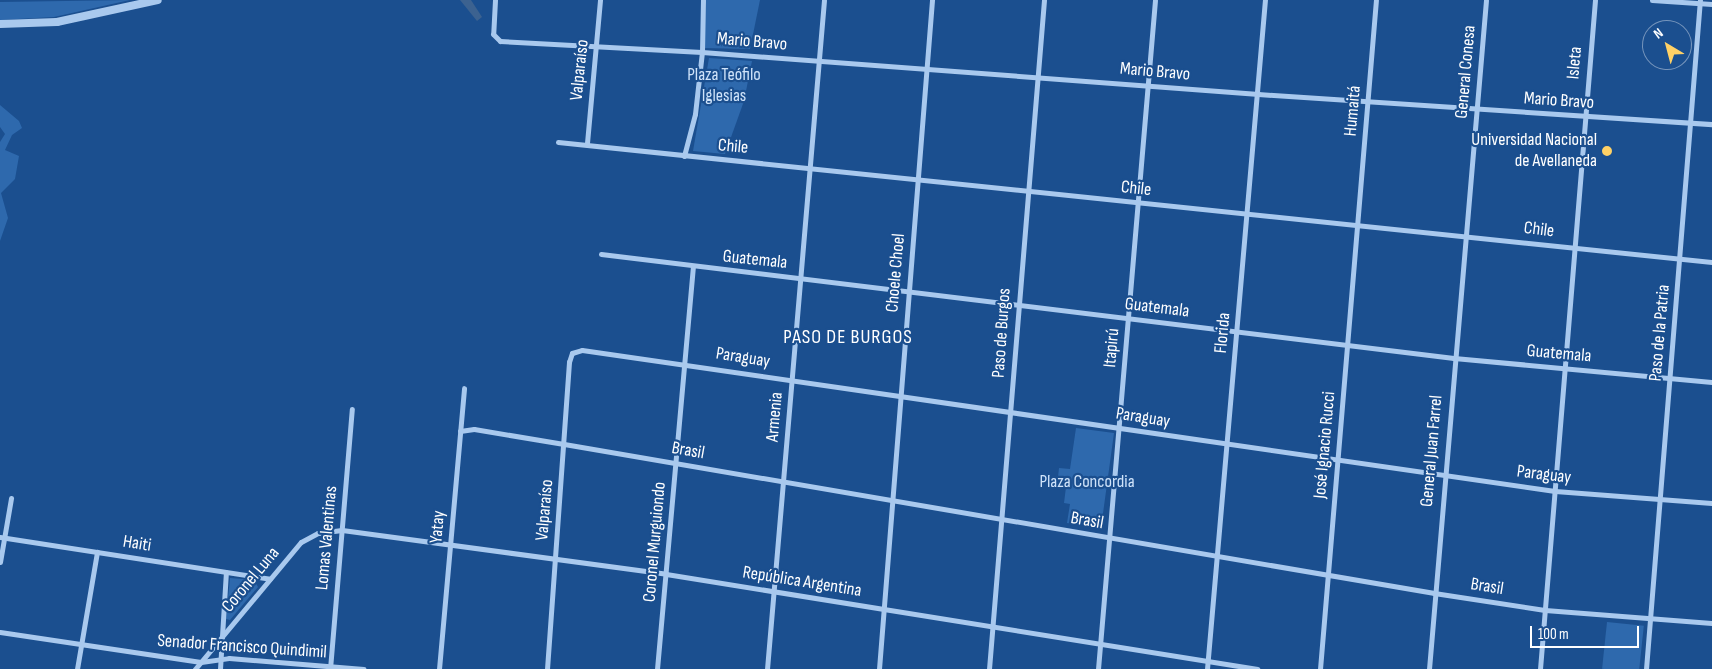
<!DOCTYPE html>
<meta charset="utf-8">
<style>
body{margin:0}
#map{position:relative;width:1712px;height:669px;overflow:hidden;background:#1b4f8f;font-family:"Sofia Sans Condensed",sans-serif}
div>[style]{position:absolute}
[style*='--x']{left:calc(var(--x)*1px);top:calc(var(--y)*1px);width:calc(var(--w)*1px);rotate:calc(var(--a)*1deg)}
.green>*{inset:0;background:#2e69ad;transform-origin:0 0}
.water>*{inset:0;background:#3c6290}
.minor>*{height:5px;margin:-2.5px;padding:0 2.5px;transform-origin:2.5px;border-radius:2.5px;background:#a9c9ee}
.tertiary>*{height:8px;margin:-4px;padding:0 4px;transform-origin:4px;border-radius:4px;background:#a9c9ee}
.dots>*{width:14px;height:14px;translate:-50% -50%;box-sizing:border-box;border:2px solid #1b4f8f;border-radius:50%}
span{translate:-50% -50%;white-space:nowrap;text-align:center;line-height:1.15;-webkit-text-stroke:4.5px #1b4f8f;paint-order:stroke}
.street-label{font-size:18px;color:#fff}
.park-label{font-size:18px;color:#cfe3fa}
.poi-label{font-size:18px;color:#fff}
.right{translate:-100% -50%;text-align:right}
.quarter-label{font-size:20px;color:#fff;letter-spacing:1px}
.north{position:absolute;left:1642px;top:20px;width:50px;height:50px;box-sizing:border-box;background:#1b4f8f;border:1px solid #7695bc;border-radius:50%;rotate:323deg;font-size:14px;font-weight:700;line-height:20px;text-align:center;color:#fff}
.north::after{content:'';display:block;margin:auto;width:18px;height:22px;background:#ffd166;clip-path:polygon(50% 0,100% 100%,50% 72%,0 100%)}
.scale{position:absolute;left:1530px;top:626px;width:109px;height:22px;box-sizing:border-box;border:2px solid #fff;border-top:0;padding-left:6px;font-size:15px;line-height:18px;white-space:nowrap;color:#fff;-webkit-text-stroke:4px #1b4f8f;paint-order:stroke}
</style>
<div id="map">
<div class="green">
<i style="clip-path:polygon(130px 0,54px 17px,0 20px,0 2px)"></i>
<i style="clip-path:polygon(706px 0,760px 0,750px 49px,703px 48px)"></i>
<i style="clip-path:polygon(709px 58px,752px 61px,744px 101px,725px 154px,693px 151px)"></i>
<i style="clip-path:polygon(0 105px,19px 121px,22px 128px,12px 135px,5px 150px,19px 156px,15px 179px,1px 193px,8px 218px,0 241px,0 142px,5px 134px,0 127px)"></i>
<i style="clip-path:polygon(1076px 428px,1114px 433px,1101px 528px,1067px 523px,1070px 504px,1064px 503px,1066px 487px,1057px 486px,1059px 468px,1070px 469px)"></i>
<i style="clip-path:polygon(230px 578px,254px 580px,258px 587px,230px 620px,226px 619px)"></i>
<i style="left:1607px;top:622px;width:37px;height:47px;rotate:6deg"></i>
</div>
<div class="water">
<i style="clip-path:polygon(460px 0,471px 0,482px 17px,477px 21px)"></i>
</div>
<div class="minor">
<i style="--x:495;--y:0;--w:34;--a:93"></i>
<i style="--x:493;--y:34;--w:10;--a:45"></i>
<i style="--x:500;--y:41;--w:202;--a:3.1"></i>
<i style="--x:702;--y:52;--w:558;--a:4.32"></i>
<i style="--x:1258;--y:94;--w:455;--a:3.8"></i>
<i style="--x:1652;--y:0;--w:60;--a:3.8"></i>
<i style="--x:558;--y:142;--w:1160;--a:5.94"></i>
<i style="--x:587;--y:143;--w:144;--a:-84.8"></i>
<i style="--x:684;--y:156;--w:43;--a:-75.3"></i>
<i style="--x:695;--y:114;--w:62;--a:-83.6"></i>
<i style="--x:702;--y:52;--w:52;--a:-88.9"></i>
<i style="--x:601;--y:254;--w:859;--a:6.95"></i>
<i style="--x:1454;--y:358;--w:259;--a:5.3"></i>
<i style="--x:460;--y:431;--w:14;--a:-8"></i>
<i style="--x:474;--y:429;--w:91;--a:9.5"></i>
<i style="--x:564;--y:444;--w:883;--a:9.72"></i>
<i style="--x:1434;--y:593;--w:112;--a:8.7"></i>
<i style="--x:1545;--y:610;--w:168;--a:4.5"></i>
<i style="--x:0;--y:537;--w:273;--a:8.8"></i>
<i style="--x:0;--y:562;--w:65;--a:-80.2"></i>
<i style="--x:0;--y:632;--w:203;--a:8.5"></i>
<i style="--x:201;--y:662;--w:28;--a:-8"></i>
<i style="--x:229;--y:658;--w:135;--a:4.7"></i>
<i style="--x:77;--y:669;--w:119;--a:-80.3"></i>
<i style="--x:195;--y:669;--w:165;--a:-50.2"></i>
<i style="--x:301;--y:542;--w:19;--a:-28"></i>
<i style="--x:318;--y:533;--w:24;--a:-7"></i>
<i style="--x:342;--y:530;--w:327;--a:7.7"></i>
<i style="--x:666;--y:574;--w:599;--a:9.13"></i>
<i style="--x:220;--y:669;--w:97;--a:-86.5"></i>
<i style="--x:330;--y:669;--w:261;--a:-85.2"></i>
<i style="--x:439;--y:669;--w:282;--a:-84.9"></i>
<i style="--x:547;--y:669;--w:308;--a:-85.9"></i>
<i style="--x:569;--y:362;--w:9;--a:-72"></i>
<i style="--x:572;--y:353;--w:10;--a:-17"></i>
<i style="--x:582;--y:350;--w:983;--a:8.25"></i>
<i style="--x:1555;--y:491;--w:157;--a:4.4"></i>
<i style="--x:657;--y:669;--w:404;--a:-84.9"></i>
<i style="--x:767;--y:669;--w:671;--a:-85.13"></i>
<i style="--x:879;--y:669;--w:671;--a:-85.47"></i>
<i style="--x:989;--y:669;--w:671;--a:-85.3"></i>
<i style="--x:1098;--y:669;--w:671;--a:-85.13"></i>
<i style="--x:1207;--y:669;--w:672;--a:-85.05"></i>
<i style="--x:1320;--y:669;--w:671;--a:-85.22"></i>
<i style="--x:1429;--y:669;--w:671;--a:-85.13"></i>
<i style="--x:1540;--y:669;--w:671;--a:-85.3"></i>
<i style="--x:1646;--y:669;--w:671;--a:-85.39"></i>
</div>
<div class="tertiary">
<i style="--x:0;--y:24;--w:57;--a:-2"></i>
<i style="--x:57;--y:22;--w:103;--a:-12.3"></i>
</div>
<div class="dots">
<i style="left:1607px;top:151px;background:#ffd166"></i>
</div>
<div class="street-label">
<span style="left:752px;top:42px;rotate:5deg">Mario Bravo</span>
<span style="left:1575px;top:63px;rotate:-85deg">Isleta</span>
<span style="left:580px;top:70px;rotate:-84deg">Valparaíso</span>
<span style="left:1155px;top:72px;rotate:5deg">Mario Bravo</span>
<span style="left:1466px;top:72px;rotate:-85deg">General Conesa</span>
<span style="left:1559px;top:101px;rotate:4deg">Mario Bravo</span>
<span style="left:1353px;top:111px;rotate:-85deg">Humaitá</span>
<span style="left:733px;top:147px;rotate:5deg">Chile</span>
<span style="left:1136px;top:189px;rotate:6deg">Chile</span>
<span style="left:1539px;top:230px;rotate:7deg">Chile</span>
<span style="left:755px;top:260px;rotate:6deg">Guatemala</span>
<span style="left:896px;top:273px;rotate:-85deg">Choele Choel</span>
<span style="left:1157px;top:308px;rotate:7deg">Guatemala</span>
<span style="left:1002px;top:333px;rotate:-86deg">Paso de Burgos</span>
<span style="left:1223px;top:333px;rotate:-85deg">Florida</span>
<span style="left:1660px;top:333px;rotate:-85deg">Paso de la Patria</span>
<span style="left:1112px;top:348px;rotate:-85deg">Itapirú</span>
<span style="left:1559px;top:354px;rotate:5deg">Guatemala</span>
<span style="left:743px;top:358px;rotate:9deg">Paraguay</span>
<span style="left:775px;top:417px;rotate:-85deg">Armenia</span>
<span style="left:1143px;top:418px;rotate:9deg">Paraguay</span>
<span style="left:1325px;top:445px;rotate:-85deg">José Ignacio Rucci</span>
<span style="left:688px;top:451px;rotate:10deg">Brasil</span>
<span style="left:1432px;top:451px;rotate:-85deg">General Juan Farrel</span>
<span style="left:1544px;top:475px;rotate:7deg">Paraguay</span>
<span style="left:545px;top:510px;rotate:-85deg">Valparaíso</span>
<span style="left:1087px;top:521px;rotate:10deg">Brasil</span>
<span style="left:438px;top:527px;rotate:-85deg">Yatay</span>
<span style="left:327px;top:538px;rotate:-85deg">Lomas Valentinas</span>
<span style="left:655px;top:542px;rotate:-85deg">Coronel Murguiondo</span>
<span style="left:137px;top:544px;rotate:9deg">Haiti</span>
<span style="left:251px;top:580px;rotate:-50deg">Coronel Luna</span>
<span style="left:802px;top:582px;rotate:9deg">República Argentina</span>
<span style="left:1487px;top:587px;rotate:9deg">Brasil</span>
<span style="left:242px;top:647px;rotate:4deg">Senador Francisco Quindimil</span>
</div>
<div class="park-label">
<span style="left:724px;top:86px">Plaza Teófilo<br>Iglesias</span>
<span style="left:1087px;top:482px">Plaza Concordia</span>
</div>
<div class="poi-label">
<span class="right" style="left:1597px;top:151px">Universidad Nacional<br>de Avellaneda</span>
</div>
<div class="quarter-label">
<span style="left:848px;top:337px">PASO DE BURGOS</span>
</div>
<div class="north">N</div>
<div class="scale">100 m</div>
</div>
